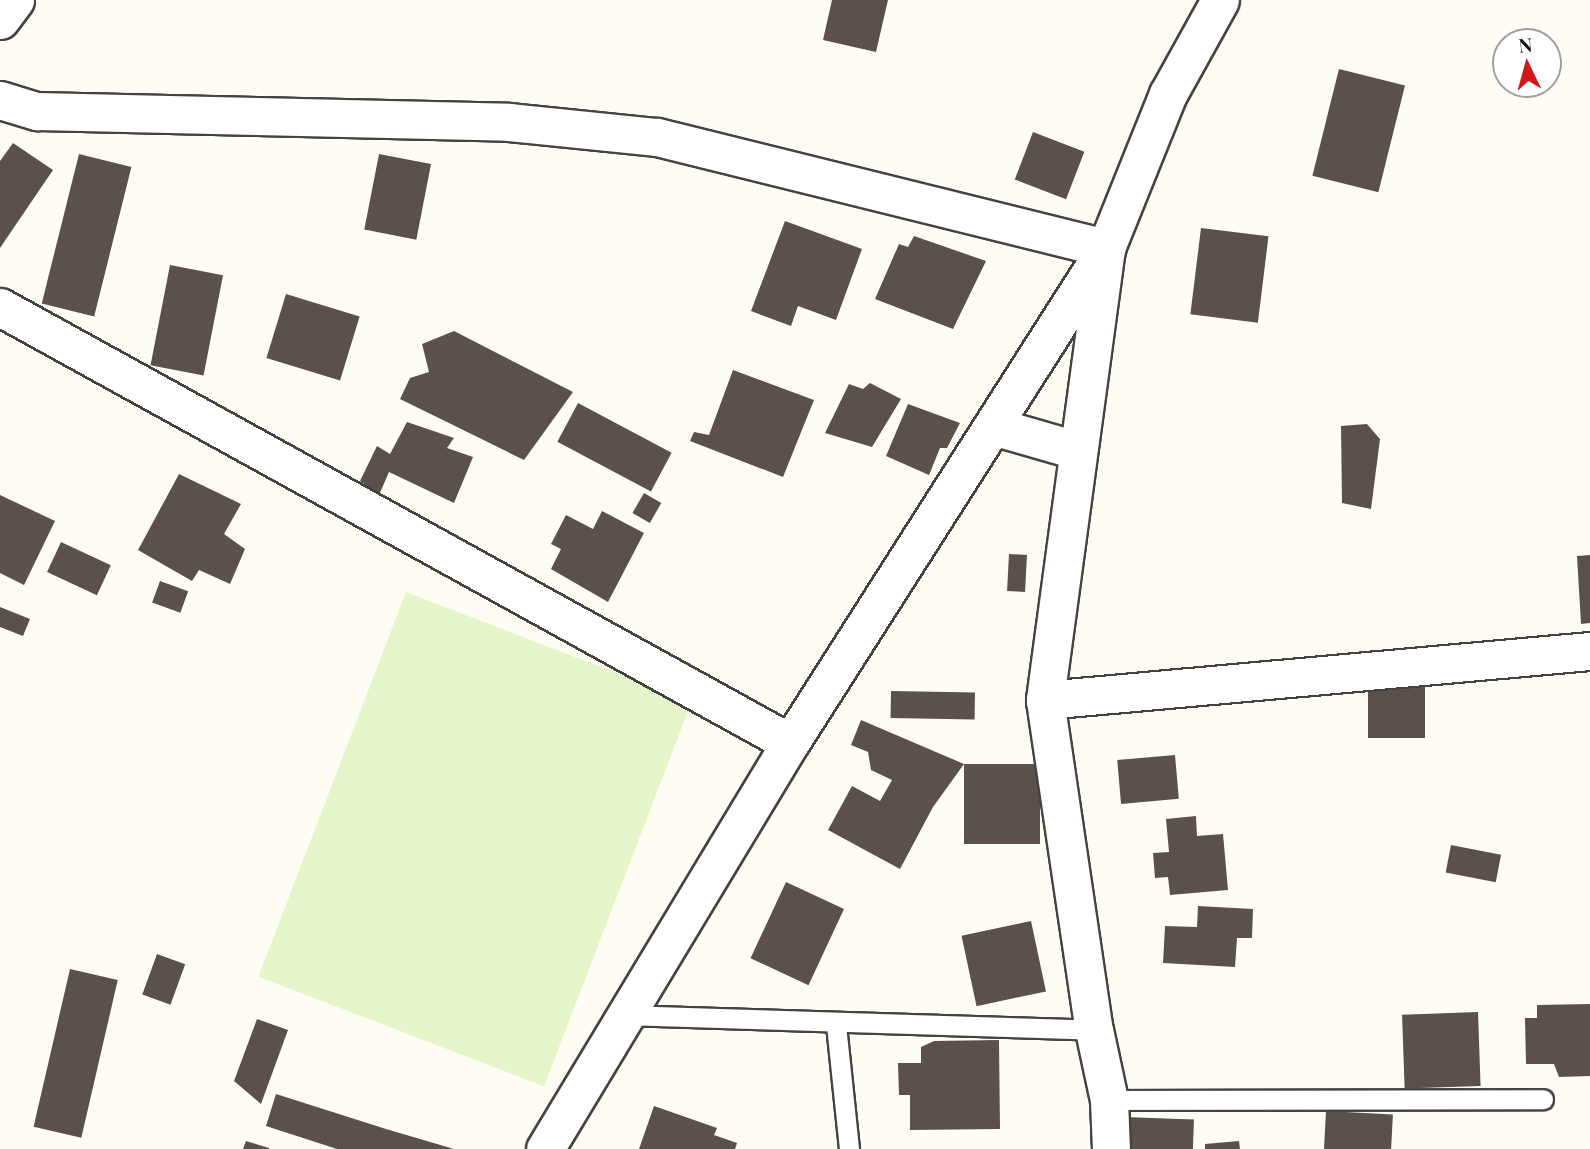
<!DOCTYPE html>
<style>
body{margin:0}
#map{position:relative;width:1590px;height:1149px;overflow:hidden;background:#fffdf3;font-family:"Playfair Display",serif}
div>[style]{position:absolute}
[style*='--x']{left:calc(var(--x)*1px);top:calc(var(--y)*1px);width:calc(var(--w)*1px);rotate:calc(var(--a)*1deg)}
.pitch>*{inset:0;background:#e5f5ca;transform-origin:0 0}
.building>*{inset:0;background:#5a514b;transform-origin:0 0}
.roads{filter:drop-shadow(2px 0 #434343) drop-shadow(-2px 0 #434343) drop-shadow(0 2px #434343) drop-shadow(0 -2px #434343)}
.lane>*{height:19px;margin:-9.5px;padding:0 9.5px;transform-origin:9.5px;border-radius:9.5px;background:#fff}
.street>*{height:37px;margin:-18.5px;padding:0 18.5px;transform-origin:18.5px;border-radius:18.5px;background:#fff}
span{translate:-50% -50%;white-space:nowrap;text-align:center;line-height:1.15;-webkit-text-stroke:7px #fff;paint-order:stroke}
.north{position:absolute;left:1492px;top:28px;width:70px;height:70px;box-sizing:border-box;background:#fff;border:2px solid #9f9f9f;border-radius:50%;rotate:355deg;font-size:19px;font-weight:700;line-height:28px;text-align:center;color:#101010}
.north::after{content:'';display:block;margin:auto;width:24px;height:32px;background:#cf191d;clip-path:polygon(50% 0,100% 100%,50% 72%,0 100%)}
</style>
<div id="map">
<div class="pitch">
<i style="left:406px;top:592px;width:306px;height:412px;rotate:21deg"></i>
</div>
<div class="building">
<i style="clip-path:polygon(832px 0,888px 0,876px 52px,823px 40px)"></i>
<i style="left:1339px;top:69px;width:68px;height:110px;rotate:14deg"></i>
<i style="left:1033px;top:132px;width:55px;height:51px;rotate:21deg"></i>
<i style="clip-path:polygon(13px 143px,53px 170px,0 248px,0 161px)"></i>
<i style="left:79px;top:154px;width:54px;height:154px;rotate:14deg"></i>
<i style="left:379px;top:154px;width:53px;height:77px;rotate:11deg"></i>
<i style="clip-path:polygon(785px 221px,862px 249px,836px 320px,798px 306px,791px 326px,751px 311px)"></i>
<i style="left:1201px;top:228px;width:68px;height:87px;rotate:7deg"></i>
<i style="clip-path:polygon(914px 236px,986px 261px,953px 329px,875px 299px,899px 244px,908px 247px)"></i>
<i style="left:170px;top:265px;width:54px;height:102px;rotate:11deg"></i>
<i style="left:286px;top:294px;width:77px;height:67px;rotate:17deg"></i>
<i style="clip-path:polygon(454px 331px,573px 392px,524px 460px,400px 399px,410px 378px,429px 372px,422px 344px)"></i>
<i style="clip-path:polygon(733px 370px,814px 400px,783px 477px,690px 441px,694px 432px,709px 435px)"></i>
<i style="clip-path:polygon(870px 383px,901px 399px,872px 447px,825px 433px,849px 384px,863px 389px)"></i>
<i style="left:578px;top:403px;width:106px;height:44px;rotate:28deg"></i>
<i style="clip-path:polygon(908px 404px,960px 423px,947px 448px,940px 448px,929px 475px,886px 456px)"></i>
<i style="clip-path:polygon(407px 422px,454px 438px,447px 448px,473px 457px,454px 503px,389px 472px,379px 495px,360px 481px,377px 446px,390px 454px)"></i>
<i style="clip-path:polygon(1367px 424px,1380px 439px,1371px 509px,1342px 503px,1341px 426px)"></i>
<i style="clip-path:polygon(179px 474px,241px 504px,224px 534px,245px 549px,230px 584px,199px 570px,192px 581px,138px 550px)"></i>
<i style="left:644px;top:493px;width:20px;height:23px;rotate:30deg"></i>
<i style="clip-path:polygon(0 495px,55px 521px,24px 585px,0 573px)"></i>
<i style="clip-path:polygon(602px 511px,644px 533px,608px 602px,551px 569px,561px 549px,551px 544px,566px 515px,593px 529px)"></i>
<i style="left:61px;top:542px;width:55px;height:33px;rotate:25deg"></i>
<i style="left:1009px;top:554px;width:18px;height:37px;rotate:3deg"></i>
<i style="clip-path:polygon(1590px 555px,1590px 623px,1581px 624px,1577px 556px)"></i>
<i style="left:160px;top:581px;width:30px;height:23px;rotate:20deg"></i>
<i style="clip-path:polygon(0 607px,30px 619px,23px 636px,0 627px)"></i>
<i style="left:1368px;top:683px;width:57px;height:55px"></i>
<i style="left:891px;top:691px;width:84px;height:27px;rotate:1deg"></i>
<i style="clip-path:polygon(861px 720px,964px 764px,1040px 764px,1040px 844px,964px 844px,964px 764px,933px 807px,900px 869px,828px 830px,852px 786px,880px 801px,892px 780px,871px 770px,868px 752px,851px 745px)"></i>
<i style="left:1175px;top:755px;width:44px;height:58px;rotate:85deg"></i>
<i style="clip-path:polygon(1196px 816px,1197px 836px,1223px 834px,1228px 890px,1170px 895px,1168px 877px,1155px 878px,1153px 853px,1169px 852px,1166px 819px)"></i>
<i style="left:1451px;top:845px;width:51px;height:28px;rotate:11deg"></i>
<i style="left:786px;top:882px;width:64px;height:84px;rotate:25deg"></i>
<i style="clip-path:polygon(1198px 906px,1253px 909px,1252px 938px,1237px 938px,1235px 967px,1163px 963px,1165px 926px,1197px 927px)"></i>
<i style="left:1031px;top:921px;width:72px;height:71px;rotate:78deg"></i>
<i style="left:157px;top:954px;width:30px;height:43px;rotate:20deg"></i>
<i style="left:70px;top:969px;width:49px;height:162px;rotate:13deg"></i>
<i style="clip-path:polygon(1590px 1004px,1590px 1076px,1559px 1077px,1554px 1064px,1526px 1064px,1525px 1018px,1537px 1018px,1537px 1005px)"></i>
<i style="left:1478px;top:1012px;width:74px;height:76px;rotate:88deg"></i>
<i style="clip-path:polygon(257px 1019px,288px 1030px,261px 1104px,234px 1081px)"></i>
<i style="clip-path:polygon(999px 1040px,1000px 1129px,910px 1130px,910px 1095px,899px 1095px,898px 1063px,921px 1063px,921px 1047px,934px 1041px)"></i>
<i style="clip-path:polygon(276px 1094px,386px 1129px,454px 1149px,337px 1149px,266px 1126px)"></i>
<i style="clip-path:polygon(654px 1106px,717px 1128px,714px 1135px,737px 1143px,735px 1149px,639px 1149px)"></i>
<i style="left:1326px;top:1111px;width:67px;height:38px;rotate:3deg"></i>
<i style="left:1124px;top:1117px;width:70px;height:32px;rotate:2deg"></i>
<i style="clip-path:polygon(246px 1141px,269px 1148px,269px 1149px,243px 1149px)"></i>
<i style="clip-path:polygon(1239px 1141px,1240px 1149px,1205px 1149px,1205px 1144px)"></i>
</div>
<div class="roads">
<div class="lane">
<i style="--x:625;--y:1015;--w:469;--a:1.8"></i>
<i style="--x:836;--y:1025;--w:125;--a:84"></i>
<i style="--x:1109;--y:1100;--w:434;--a:-0.1"></i>
</div>
<div class="street">
<i style="--x:0;--y:20;--w:25;--a:-53"></i>
<i style="--x:0;--y:100;--w:39;--a:17"></i>
<i style="--x:37;--y:111;--w:472;--a:1.3"></i>
<i style="--x:509;--y:122;--w:149;--a:5.8"></i>
<i style="--x:657;--y:137;--w:463;--a:13.9"></i>
<i style="--x:1106;--y:248;--w:456;--a:97.7"></i>
<i style="--x:1045;--y:700;--w:334;--a:81.6"></i>
<i style="--x:1094;--y:1030;--w:72;--a:77.9"></i>
<i style="--x:1109;--y:1100;--w:49;--a:87.7"></i>
<i style="--x:0;--y:307;--w:902;--a:28.89"></i>
<i style="--x:993;--y:426;--w:86;--a:16.1"></i>
<i style="--x:1045;--y:700;--w:547;--a:-5.14"></i>
<i style="--x:545;--y:1149;--w:474;--a:-58.9"></i>
<i style="--x:790;--y:743;--w:587;--a:-57.45"></i>
<i style="--x:1106;--y:248;--w:166;--a:-68.1"></i>
<i style="--x:1168;--y:94;--w:107;--a:-61"></i>
</div>
</div>
<div class="north">N</div>
</div>
